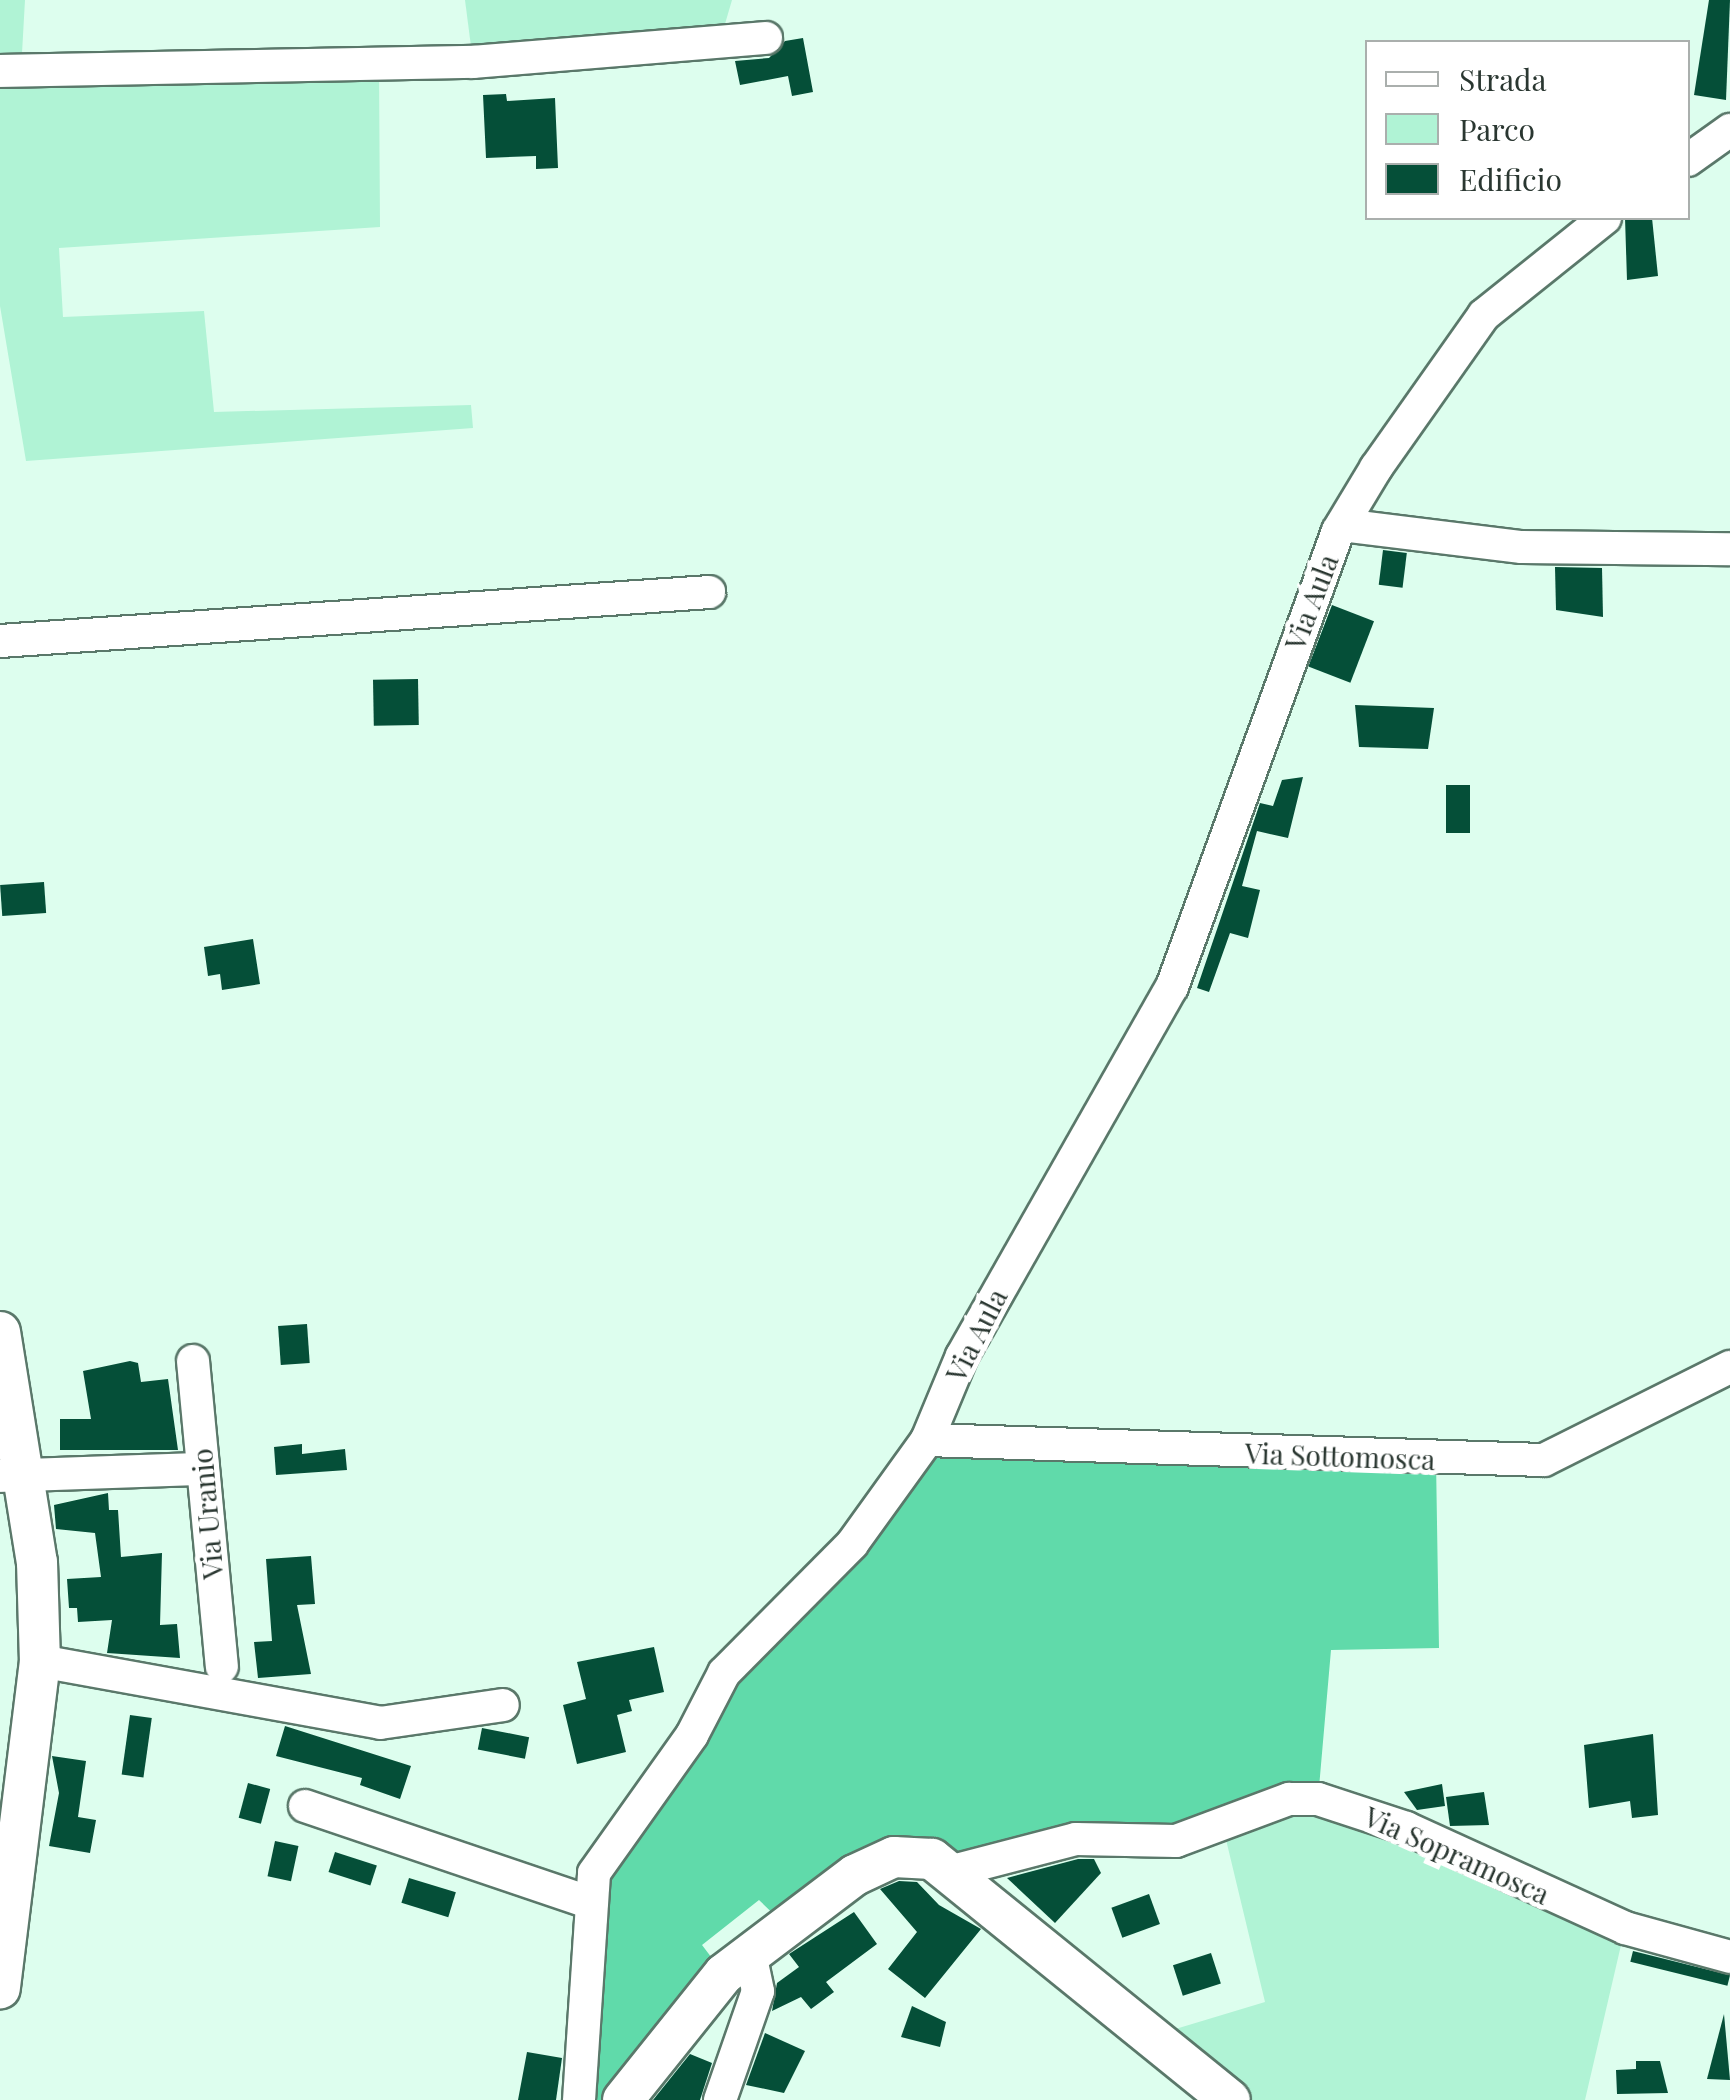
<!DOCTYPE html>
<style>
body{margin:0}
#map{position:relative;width:1730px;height:2100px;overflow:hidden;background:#ddfeee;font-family:"Playfair Display",serif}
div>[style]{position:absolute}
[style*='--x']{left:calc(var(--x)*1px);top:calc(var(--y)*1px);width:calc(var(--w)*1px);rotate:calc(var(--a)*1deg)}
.green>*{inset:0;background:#b0f3d5}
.forest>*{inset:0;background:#60daaa}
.building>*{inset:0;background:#054f38;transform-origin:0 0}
.roads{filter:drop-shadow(2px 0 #5a786a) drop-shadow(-2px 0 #5a786a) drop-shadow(0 2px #5a786a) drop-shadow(0 -2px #5a786a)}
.minor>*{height:32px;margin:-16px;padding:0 16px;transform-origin:16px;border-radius:16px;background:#fff}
.major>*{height:40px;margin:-20px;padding:0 20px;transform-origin:20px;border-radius:20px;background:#fff}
span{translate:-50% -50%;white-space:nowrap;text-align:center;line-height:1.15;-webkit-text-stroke:10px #fff;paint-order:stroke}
.street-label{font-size:28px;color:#2a3731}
.legend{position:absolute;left:1365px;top:40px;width:325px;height:180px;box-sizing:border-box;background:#fff;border:2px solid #aaafad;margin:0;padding:12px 18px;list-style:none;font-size:30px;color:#2a3731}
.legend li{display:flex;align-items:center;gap:20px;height:50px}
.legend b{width:50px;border:2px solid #aaafad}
</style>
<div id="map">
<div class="green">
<i style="clip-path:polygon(0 0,25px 0,21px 71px,379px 66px,380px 227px,59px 248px,63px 317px,204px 311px,214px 412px,471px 405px,473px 428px,26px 461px,0 306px)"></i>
<i style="clip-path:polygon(465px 0,732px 0,720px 41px,473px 62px)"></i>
<i style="clip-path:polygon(1289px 1799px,1625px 1928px,1585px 2100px,1230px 2100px,1149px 2037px,1265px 2002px,1222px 1823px)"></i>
</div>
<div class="forest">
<i style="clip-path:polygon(927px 1440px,1436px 1460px,1439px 1648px,1331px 1650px,1318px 1799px,1176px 1841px,932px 1859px,787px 1927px,759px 1900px,702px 1945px,724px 1974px,623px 2100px,579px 2100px,589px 1902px,618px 1832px)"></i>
</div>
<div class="building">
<i style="clip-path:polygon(1709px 0,1730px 0,1726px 100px,1694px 95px)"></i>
<i style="clip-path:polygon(803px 38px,813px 92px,792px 96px,788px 76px,740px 85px,735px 61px,769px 58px,785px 41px)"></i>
<i style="clip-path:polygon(506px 94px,507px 101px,555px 98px,558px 168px,536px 169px,536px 156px,486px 158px,483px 95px)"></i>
<i style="clip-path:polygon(1625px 218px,1652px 218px,1658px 276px,1627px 280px)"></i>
<i style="left:1383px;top:550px;width:24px;height:35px;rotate:7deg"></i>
<i style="clip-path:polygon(1555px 567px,1602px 568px,1603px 617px,1556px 610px)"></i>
<i style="left:1332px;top:605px;width:45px;height:66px;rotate:21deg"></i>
<i style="left:418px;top:679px;width:46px;height:45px;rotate:89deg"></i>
<i style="clip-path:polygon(1355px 705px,1434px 708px,1428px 749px,1359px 747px)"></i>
<i style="clip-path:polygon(1303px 777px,1288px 838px,1257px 831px,1242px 886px,1260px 890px,1248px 938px,1230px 933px,1209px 992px,1197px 988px,1260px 803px,1273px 806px,1282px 780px)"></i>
<i style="left:1446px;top:785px;width:24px;height:48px"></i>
<i style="left:44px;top:882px;width:31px;height:44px;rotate:86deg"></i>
<i style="clip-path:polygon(253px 939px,260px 984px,222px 990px,220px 974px,208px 976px,204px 947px)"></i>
<i style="left:307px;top:1324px;width:39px;height:29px;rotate:86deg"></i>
<i style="clip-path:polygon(130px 1361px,138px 1363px,141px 1382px,168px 1379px,178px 1450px,60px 1450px,60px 1419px,91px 1419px,83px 1371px)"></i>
<i style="clip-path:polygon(302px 1444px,302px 1454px,345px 1449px,347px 1470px,276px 1475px,274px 1447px)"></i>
<i style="clip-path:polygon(108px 1493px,109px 1510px,118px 1510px,121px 1557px,162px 1553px,160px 1625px,177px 1624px,180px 1658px,107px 1653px,112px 1620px,78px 1622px,77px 1608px,69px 1608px,67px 1579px,101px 1577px,95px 1533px,56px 1529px,54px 1505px)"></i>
<i style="clip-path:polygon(311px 1556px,315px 1604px,297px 1605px,311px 1674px,258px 1678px,254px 1642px,272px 1641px,266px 1559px)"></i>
<i style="clip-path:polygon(654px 1647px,664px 1692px,629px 1700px,632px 1711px,617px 1715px,626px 1752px,577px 1764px,563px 1705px,586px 1699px,577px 1662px)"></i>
<i style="left:130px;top:1715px;width:22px;height:60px;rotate:8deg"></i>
<i style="clip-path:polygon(285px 1726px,411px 1766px,400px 1799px,360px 1785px,362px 1778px,276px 1756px)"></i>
<i style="left:482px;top:1728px;width:48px;height:22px;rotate:11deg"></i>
<i style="clip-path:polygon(1653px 1734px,1658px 1815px,1632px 1818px,1630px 1801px,1589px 1808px,1584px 1745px)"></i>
<i style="clip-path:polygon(52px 1756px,86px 1761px,78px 1817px,96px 1820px,90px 1853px,49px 1846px,59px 1793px)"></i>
<i style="left:248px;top:1783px;width:23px;height:36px;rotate:15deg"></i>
<i style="clip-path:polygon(1442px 1784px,1445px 1806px,1417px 1810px,1404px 1792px)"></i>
<i style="clip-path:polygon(1484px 1792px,1489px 1825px,1450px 1826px,1446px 1797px)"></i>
<i style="left:275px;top:1841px;width:24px;height:36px;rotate:12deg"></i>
<i style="left:335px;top:1852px;width:44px;height:21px;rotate:18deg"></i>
<i style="clip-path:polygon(1078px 1859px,1094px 1859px,1101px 1873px,1055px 1923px,1007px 1878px)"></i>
<i style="left:409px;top:1878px;width:49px;height:26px;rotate:17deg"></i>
<i style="clip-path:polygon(899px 1881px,917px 1882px,939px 1905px,981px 1929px,925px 1998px,888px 1969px,917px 1932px,880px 1889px)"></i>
<i style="left:1149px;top:1894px;width:32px;height:40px;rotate:70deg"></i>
<i style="clip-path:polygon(854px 1912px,877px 1944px,826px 1982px,834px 1992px,811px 2009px,801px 1997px,772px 2011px,777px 1983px,799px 1967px,789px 1954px)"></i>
<i style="left:1633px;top:1951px;width:100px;height:11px;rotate:14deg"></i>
<i style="left:1211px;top:1953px;width:32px;height:40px;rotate:72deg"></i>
<i style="clip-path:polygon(912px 2006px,946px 2022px,940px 2047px,901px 2037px)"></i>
<i style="clip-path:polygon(1724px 2014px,1730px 2080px,1707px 2079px)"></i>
<i style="clip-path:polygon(765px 2033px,805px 2051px,784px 2093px,746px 2085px)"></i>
<i style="clip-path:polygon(527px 2052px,562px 2058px,556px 2100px,518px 2100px)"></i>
<i style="clip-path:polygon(690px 2054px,712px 2063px,700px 2100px,653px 2100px)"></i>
<i style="clip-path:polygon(1636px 2061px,1660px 2061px,1668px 2093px,1617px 2094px,1616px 2070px,1636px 2069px)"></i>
</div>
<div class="roads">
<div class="minor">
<i style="--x:0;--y:71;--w:473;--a:-1.1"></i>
<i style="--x:473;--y:62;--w:294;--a:-4.7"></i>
<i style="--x:1688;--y:160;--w:52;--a:-35.5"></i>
<i style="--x:1342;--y:525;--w:181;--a:7"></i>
<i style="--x:1522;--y:547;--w:208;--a:0.6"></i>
<i style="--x:0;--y:641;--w:711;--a:-3.95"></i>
<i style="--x:193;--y:1361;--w:307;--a:84.6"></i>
<i style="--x:927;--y:1440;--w:617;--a:1.86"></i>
<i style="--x:1544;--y:1460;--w:208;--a:-26.6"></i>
<i style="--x:0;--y:1476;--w:203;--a:-2"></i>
<i style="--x:40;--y:1661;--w:346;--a:10.3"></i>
<i style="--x:380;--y:1723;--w:124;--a:-8.3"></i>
<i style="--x:305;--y:1806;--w:300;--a:18.7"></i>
<i style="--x:949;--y:1872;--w:131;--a:-14.6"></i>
<i style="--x:1076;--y:1839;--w:100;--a:1.1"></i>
<i style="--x:1176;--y:1841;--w:121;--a:-20.4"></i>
<i style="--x:1289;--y:1799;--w:29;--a:0"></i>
<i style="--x:1318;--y:1799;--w:93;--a:18.2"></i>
<i style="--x:1406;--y:1828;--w:241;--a:24.5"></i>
<i style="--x:1625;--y:1928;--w:109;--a:15.4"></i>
<i style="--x:579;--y:2100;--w:227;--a:-86.2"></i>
<i style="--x:594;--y:1873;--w:169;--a:-54.6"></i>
<i style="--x:692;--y:1735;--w:70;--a:-62.7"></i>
<i style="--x:724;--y:1673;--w:182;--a:-45.2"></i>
<i style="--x:852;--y:1544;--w:128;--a:-54.2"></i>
<i style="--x:927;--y:1440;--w:91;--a:-67.4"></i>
<i style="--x:962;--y:1356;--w:425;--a:-60.4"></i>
<i style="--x:1172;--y:987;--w:485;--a:-70"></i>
<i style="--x:1338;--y:531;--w:74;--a:-58.9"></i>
<i style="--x:1376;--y:468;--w:187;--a:-54.8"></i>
<i style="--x:1484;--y:315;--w:155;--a:-38.7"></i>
<i style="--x:720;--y:2100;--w:115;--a:-70.8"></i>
<i style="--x:758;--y:1991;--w:39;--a:-102"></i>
</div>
<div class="major">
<i style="--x:0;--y:1332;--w:233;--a:80.9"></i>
<i style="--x:37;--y:1562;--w:99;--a:88.3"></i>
<i style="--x:40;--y:1661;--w:330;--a:97"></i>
<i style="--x:623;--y:2100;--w:161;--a:-51.3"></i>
<i style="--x:724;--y:1974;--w:164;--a:-37.1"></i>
<i style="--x:855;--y:1875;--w:43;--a:-24.8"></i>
<i style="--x:894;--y:1857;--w:38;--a:3"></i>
<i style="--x:932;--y:1859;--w:383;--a:39"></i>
</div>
</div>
<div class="street-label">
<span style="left:1311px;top:602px;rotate:-69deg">Via Aula</span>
<span style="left:976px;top:1335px;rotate:-63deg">Via Aula</span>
<span style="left:1340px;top:1456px;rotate:2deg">Via Sottomosca</span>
<span style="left:207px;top:1514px;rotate:-95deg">Via Uranio</span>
<span style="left:1457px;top:1855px;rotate:24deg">Via Sopramosca</span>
</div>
<ul class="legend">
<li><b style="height:12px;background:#fff"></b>Strada</li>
<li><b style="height:28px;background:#b0f3d5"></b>Parco</li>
<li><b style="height:28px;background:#054f38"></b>Edificio</li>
</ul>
</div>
